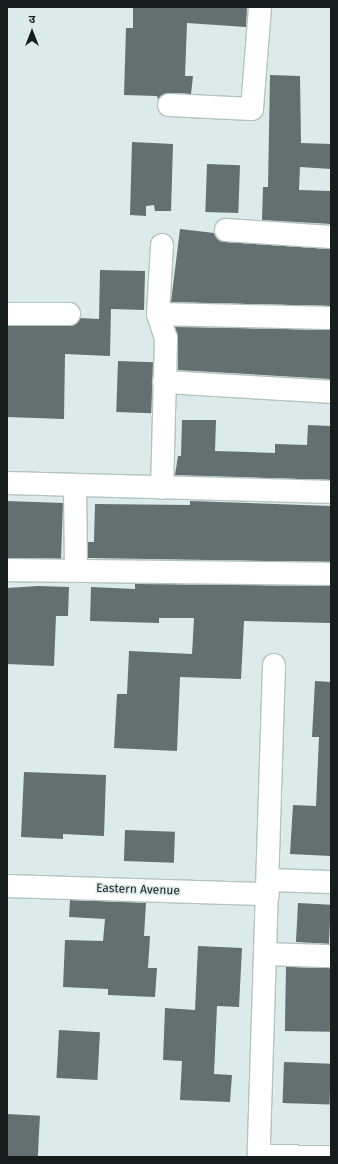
<!DOCTYPE html>
<meta charset="utf-8">
<style>
body{margin:0}
#map{position:relative;width:338px;height:1164px;overflow:hidden;background:#dbebea;font-family:"Fira Sans","Noto Sans Devanagari",sans-serif}
div>[style]{position:absolute}
[style*='--x']{left:calc(var(--x)*1px);top:calc(var(--y)*1px);width:calc(var(--w)*1px);rotate:calc(var(--a)*1deg)}
.building>*{inset:0;background:#62706f;transform-origin:0 0}
.roads{filter:drop-shadow(1px 0 #b3c3c2) drop-shadow(-1px 0 #b3c3c2) drop-shadow(0 1px #b3c3c2) drop-shadow(0 -1px #b3c3c2)}
.minor>*{height:22px;margin:-11px;padding:0 11px;transform-origin:11px;border-radius:11px;background:#fff}
span{translate:-50% -50%;white-space:nowrap;text-align:center;line-height:1.15;-webkit-text-stroke:3px #dbebea;paint-order:stroke}
.street-label{font-size:12px;color:#171c1c}
.frame{position:absolute;inset:0;border:8px solid #171c1c;pointer-events:none}
.north{position:absolute;left:12px;top:12px;width:40px;height:40px;-webkit-text-stroke:3px #dbebea;paint-order:stroke;rotate:0deg;font-size:11px;font-weight:700;line-height:16px;text-align:center;color:#171c1c}
.north::after{content:'';display:block;margin:auto;width:14px;height:18px;background:#171c1c;clip-path:polygon(50% 0,100% 100%,50% 72%,0 100%)}
</style>
<div id="map">
<div class="building">
<i style="clip-path:polygon(133px 7px,247px 7px,246px 27px,187px 23px,185px 76px,193px 76px,191px 94px,169px 93px,158px 99px,157px 96px,124px 95px,126px 28px,133px 28px)"></i>
<i style="clip-path:polygon(270px 75px,300px 76px,301px 143px,331px 144px,331px 169px,300px 167px,299px 190px,331px 191px,331px 224px,262px 220px,263px 187px,268px 187px)"></i>
<i style="clip-path:polygon(132px 142px,173px 144px,171px 211px,155px 211px,154px 205px,146px 206px,146px 216px,130px 215px)"></i>
<i style="left:207px;top:164px;width:33px;height:48px;rotate:2deg"></i>
<i style="clip-path:polygon(180px 229px,214px 233px,219px 240px,225px 242px,330px 249px,331px 306px,171px 302px)"></i>
<i style="clip-path:polygon(100px 270px,145px 271px,144px 310px,111px 309px,110px 356px,65px 354px,64px 419px,7px 417px,7px 326px,69px 326px,80px 318px,99px 319px)"></i>
<i style="clip-path:polygon(175px 327px,331px 330px,330px 379px,178px 370px,178px 338px)"></i>
<i style="left:118px;top:361px;width:35px;height:51px;rotate:2deg"></i>
<i style="clip-path:polygon(182px 420px,216px 420px,215px 451px,275px 453px,275px 444px,307px 445px,308px 425px,331px 426px,331px 480px,175px 475px,178px 456px,181px 456px)"></i>
<i style="left:7px;top:501px;width:56px;height:57px;rotate:2deg"></i>
<i style="clip-path:polygon(190px 501px,331px 506px,331px 562px,88px 558px,88px 542px,94px 542px,95px 504px,190px 505px)"></i>
<i style="clip-path:polygon(135px 584px,331px 586px,331px 623px,244px 621px,241px 679px,180px 677px,177px 751px,114px 748px,117px 694px,127px 694px,129px 651px,192px 654px,194px 618px,159px 618px,159px 623px,90px 621px,91px 587px,135px 589px)"></i>
<i style="clip-path:polygon(38px 586px,69px 587px,68px 616px,56px 616px,54px 666px,7px 664px,7px 588px)"></i>
<i style="clip-path:polygon(315px 681px,331px 682px,331px 856px,290px 854px,293px 805px,316px 806px,319px 737px,312px 737px)"></i>
<i style="clip-path:polygon(24px 772px,106px 775px,104px 836px,63px 834px,63px 839px,21px 837px)"></i>
<i style="left:125px;top:830px;width:50px;height:31px;rotate:2deg"></i>
<i style="clip-path:polygon(70px 900px,146px 903px,144px 936px,150px 936px,148px 968px,157px 968px,155px 997px,108px 995px,108px 989px,63px 987px,65px 940px,103px 941px,105px 919px,69px 917px)"></i>
<i style="left:298px;top:903px;width:33px;height:39px;rotate:3deg"></i>
<i style="clip-path:polygon(198px 946px,242px 948px,239px 1007px,217px 1006px,214px 1074px,232px 1075px,230px 1102px,180px 1100px,182px 1061px,163px 1060px,165px 1008px,195px 1010px)"></i>
<i style="left:286px;top:967px;width:45px;height:64px;rotate:1deg"></i>
<i style="left:59px;top:1030px;width:41px;height:48px;rotate:3deg"></i>
<i style="left:284px;top:1062px;width:47px;height:41px;rotate:2deg"></i>
<i style="left:7px;top:1114px;width:33px;height:43px;rotate:3deg"></i>
</div>
<div class="roads">
<div class="minor">
<i style="--x:169;--y:105;--w:83;--a:2.8"></i>
<i style="--x:252;--y:109;--w:102;--a:-85.5"></i>
<i style="--x:226;--y:230;--w:105;--a:3.8"></i>
<i style="--x:162;--y:245;--w:69;--a:93.3"></i>
<i style="--x:158;--y:314;--w:25;--a:72"></i>
<i style="--x:166;--y:338;--w:150;--a:91.5"></i>
<i style="--x:7;--y:314;--w:62;--a:0"></i>
<i style="--x:158;--y:314;--w:173;--a:1.3"></i>
<i style="--x:164;--y:382;--w:167;--a:3.4"></i>
<i style="--x:7;--y:483;--w:324;--a:1.6"></i>
<i style="--x:75;--y:486;--w:83;--a:89.3"></i>
<i style="--x:7;--y:570;--w:324;--a:0.7"></i>
<i style="--x:274;--y:665;--w:489;--a:91.8"></i>
<i style="--x:259;--y:1154;--w:4;--a:34"></i>
<i style="--x:262;--y:1156;--w:69;--a:0.8"></i>
<i style="--x:269;--y:880;--w:62;--a:1.8"></i>
<i style="--x:7;--y:886;--w:261;--a:1.8"></i>
<i style="--x:266;--y:954;--w:65;--a:1.8"></i>
</div>
</div>
<div class="street-label">
<span style="left:138px;top:890px;rotate:2deg">Eastern Avenue</span>
</div>
<div class="frame"></div>
<div class="north">उ</div>
</div>
